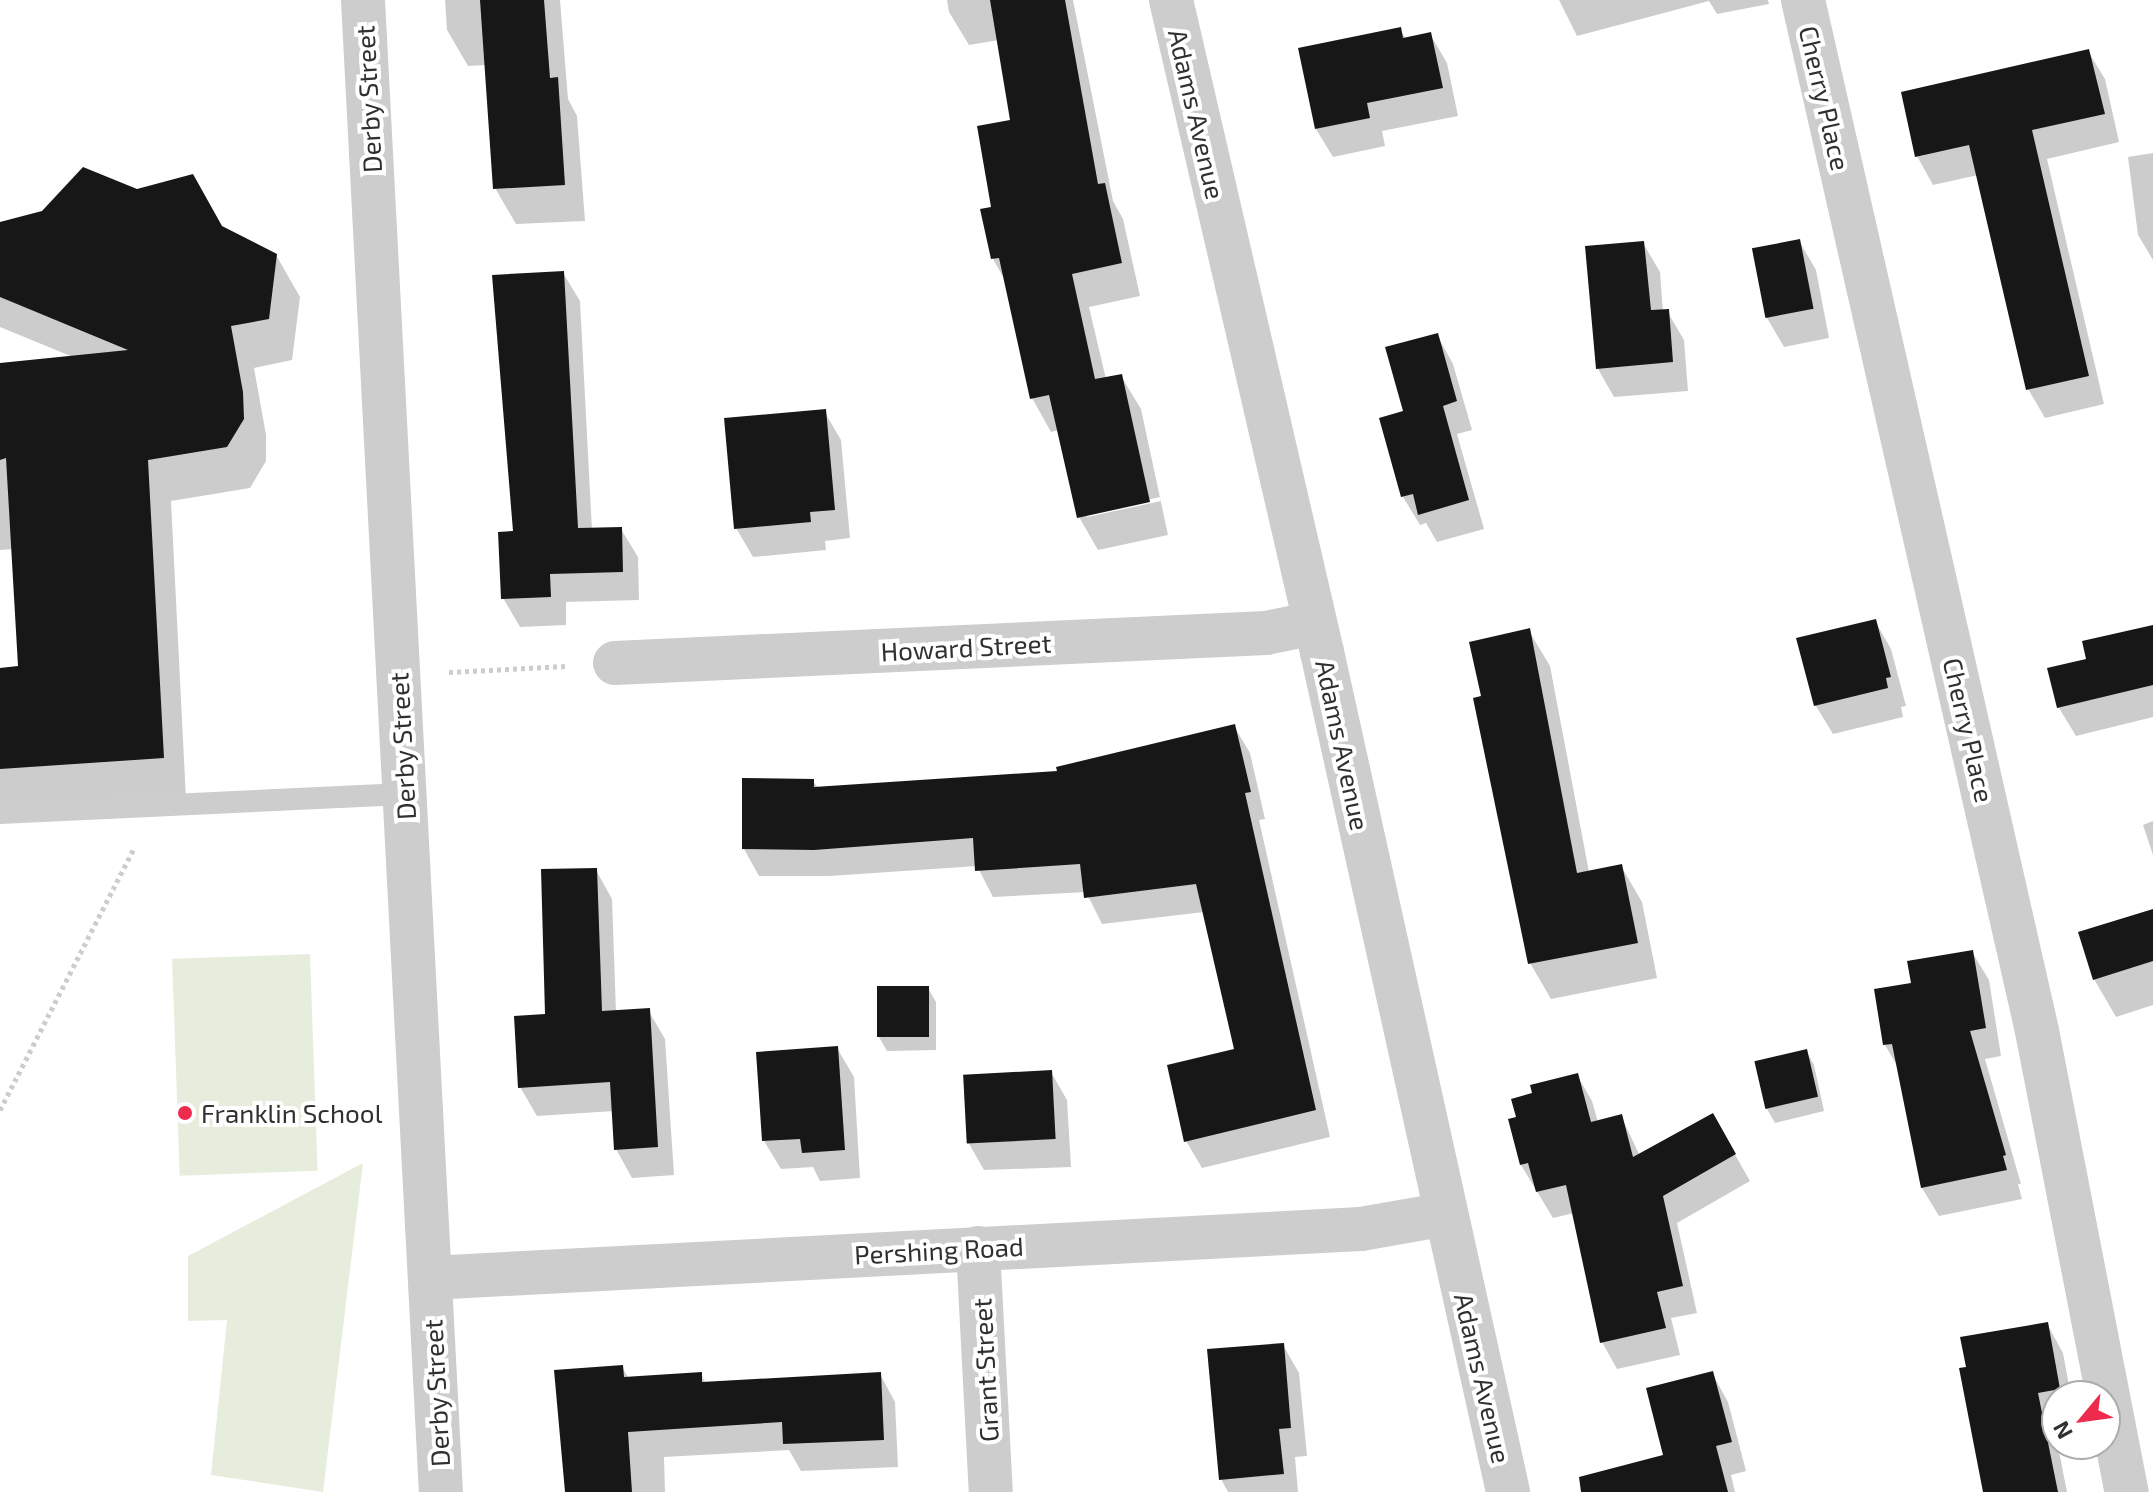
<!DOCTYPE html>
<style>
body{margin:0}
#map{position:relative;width:2153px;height:1492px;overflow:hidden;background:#fff;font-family:"Exo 2",sans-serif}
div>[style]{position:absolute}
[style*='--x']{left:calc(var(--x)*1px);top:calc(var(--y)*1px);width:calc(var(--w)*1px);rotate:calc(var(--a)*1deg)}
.green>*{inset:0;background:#e7eddd;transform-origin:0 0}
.shadow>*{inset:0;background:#0003}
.building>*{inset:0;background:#171717;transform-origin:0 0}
.path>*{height:5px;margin-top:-2.5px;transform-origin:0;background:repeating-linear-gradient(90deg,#cdcdcd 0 4px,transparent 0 8px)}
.service>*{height:22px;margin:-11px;padding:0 11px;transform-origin:11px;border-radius:11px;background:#cdcdcd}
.minor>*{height:44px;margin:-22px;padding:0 22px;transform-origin:22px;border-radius:22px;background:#cdcdcd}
.tertiary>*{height:44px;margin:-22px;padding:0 22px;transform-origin:22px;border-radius:22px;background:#cdcdcd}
.dots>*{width:22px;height:22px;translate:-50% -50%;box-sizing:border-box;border:4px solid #fff;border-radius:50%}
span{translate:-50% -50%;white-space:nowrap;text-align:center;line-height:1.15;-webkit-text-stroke:8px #fff;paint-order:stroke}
.street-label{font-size:26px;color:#303030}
.poi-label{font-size:26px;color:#303030}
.left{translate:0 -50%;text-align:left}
.north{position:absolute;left:2041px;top:1380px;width:80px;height:80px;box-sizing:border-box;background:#fff;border:2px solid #acacac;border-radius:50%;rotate:241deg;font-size:22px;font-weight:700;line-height:32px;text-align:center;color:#303030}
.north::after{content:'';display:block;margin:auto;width:28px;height:36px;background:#ee2b4d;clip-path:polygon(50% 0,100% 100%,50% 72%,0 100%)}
</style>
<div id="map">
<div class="green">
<i style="left:310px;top:954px;width:217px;height:138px;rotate:88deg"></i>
<i style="clip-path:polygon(363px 1163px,323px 1492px,211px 1475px,227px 1320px,188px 1321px,188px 1256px)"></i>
</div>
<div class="shadow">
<i style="clip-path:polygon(445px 0,560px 0,568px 99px,577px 116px,585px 221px,516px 224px,495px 188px,486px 65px,468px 66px,447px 30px)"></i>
<i style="clip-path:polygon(evenodd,947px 0,1073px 0,1113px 201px,1123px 219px,1140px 296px,1089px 307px,1106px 379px,1121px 376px,1141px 409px,1168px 535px,1098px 550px,1079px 517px,1059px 430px,1051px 432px,1032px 398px,1006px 282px,993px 259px,993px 209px,1013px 122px,999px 40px,969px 45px,949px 12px,947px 0,1160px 497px,1161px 501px,1087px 517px,1087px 513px,1160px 497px)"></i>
<i style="clip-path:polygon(1559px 0,1768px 0,1769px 4px,1717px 14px,1709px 1px,1577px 36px)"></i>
<i style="clip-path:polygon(1400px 29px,1406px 39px,1430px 34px,1447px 63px,1458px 116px,1382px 131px,1385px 146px,1333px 157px,1316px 129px)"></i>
<i style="clip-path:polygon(2088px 51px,2105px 79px,2119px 142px,2047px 159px,2104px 404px,2045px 418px,2028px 389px,1978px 175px,1933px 185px,1917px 156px)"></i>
<i style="clip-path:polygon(2153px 153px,2153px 260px,2138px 235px,2128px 157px)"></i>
<i style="clip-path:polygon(0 224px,221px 229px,276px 255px,300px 297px,292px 360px,254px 368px,266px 435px,266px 461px,250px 488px,171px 501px,186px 799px,0 812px,0 670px,20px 668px,13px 549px,0 550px,0 365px,73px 357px,0 327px)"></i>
<i style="clip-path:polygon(1799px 241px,1816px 270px,1829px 338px,1784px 347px,1767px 318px)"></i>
<i style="clip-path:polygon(1643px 243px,1660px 272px,1663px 312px,1667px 311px,1684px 340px,1688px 391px,1614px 397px,1598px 369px)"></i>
<i style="clip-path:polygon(563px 273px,580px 301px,592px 530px,621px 529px,638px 557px,639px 600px,566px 602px,566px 625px,520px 627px,503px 598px)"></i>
<i style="clip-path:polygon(1437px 335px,1453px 364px,1472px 430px,1457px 434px,1484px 529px,1437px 542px,1426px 523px,1420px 525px,1403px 497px,1382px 419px,1405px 413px)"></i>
<i style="clip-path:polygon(824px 411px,841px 440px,850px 538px,825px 541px,826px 550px,753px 557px,736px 528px)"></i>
<i style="clip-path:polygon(1875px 621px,1891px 649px,1906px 706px,1901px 707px,1903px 717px,1833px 734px,1816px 706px,1799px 639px)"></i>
<i style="clip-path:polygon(2153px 627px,2153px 717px,2076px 736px,2059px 708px,2050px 669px,2089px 660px)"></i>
<i style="clip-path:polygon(1529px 631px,1550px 666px,1589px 872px,1621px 866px,1642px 902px,1657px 978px,1551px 999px,1530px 963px,1484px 698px)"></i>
<i style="clip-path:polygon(1234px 726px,1250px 753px,1265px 819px,1259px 820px,1330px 1137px,1202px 1168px,1186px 1141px,1237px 1050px,1204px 912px,1102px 924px,1086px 892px,993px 897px,977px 866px,830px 876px,759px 876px,744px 849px,813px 781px,818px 788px,1060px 773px)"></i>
<i style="clip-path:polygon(2153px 821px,2153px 855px,2143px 825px)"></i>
<i style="clip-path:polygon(596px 870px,612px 899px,616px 1012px,648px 1010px,665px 1039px,674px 1175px,632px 1178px,616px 1149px,614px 1111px,537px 1116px,520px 1087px)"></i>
<i style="clip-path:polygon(2153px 912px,2153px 1005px,2116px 1017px,2094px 979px)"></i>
<i style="clip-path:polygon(1972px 952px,1989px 980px,2001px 1056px,1985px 1059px,2021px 1184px,2018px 1184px,2022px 1199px,1939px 1216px,1922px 1188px,1899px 1069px,1885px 1045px)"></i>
<i style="clip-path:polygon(928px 988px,936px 1002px,936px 1050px,887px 1051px,879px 1037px)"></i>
<i style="clip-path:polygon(837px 1048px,854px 1077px,860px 1178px,820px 1181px,813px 1167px,781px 1169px,764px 1141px)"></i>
<i style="clip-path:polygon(1806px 1051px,1814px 1065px,1824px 1111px,1775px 1123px,1767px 1109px)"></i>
<i style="clip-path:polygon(1051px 1072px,1067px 1100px,1071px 1167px,984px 1170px,968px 1142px)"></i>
<i style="clip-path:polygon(1577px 1075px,1592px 1101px,1598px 1122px,1621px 1116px,1640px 1156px,1713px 1116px,1750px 1181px,1677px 1223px,1697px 1313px,1671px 1318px,1680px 1355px,1617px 1369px,1602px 1342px,1574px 1213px,1553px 1218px,1521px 1165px,1510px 1121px,1518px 1118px,1534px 1095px)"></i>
<i style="clip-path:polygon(2047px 1324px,2063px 1353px,2071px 1396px,2057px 1396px,2057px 1420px,2053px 1421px,2067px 1492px,1985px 1492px)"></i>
<i style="clip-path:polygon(1283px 1345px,1299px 1373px,1307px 1456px,1295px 1457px,1298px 1492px,1228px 1492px,1221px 1479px)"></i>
<i style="clip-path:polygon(622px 1367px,629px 1379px,701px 1374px,706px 1384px,880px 1374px,895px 1402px,898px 1467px,801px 1471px,789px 1450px,664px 1457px,665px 1492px,566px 1492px)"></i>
<i style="clip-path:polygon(1712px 1373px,1728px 1402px,1746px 1471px,1731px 1475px,1735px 1492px,1647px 1492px)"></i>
</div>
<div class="building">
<i style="clip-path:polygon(480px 0,544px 0,550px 78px,558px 77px,565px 185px,493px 189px)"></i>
<i style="clip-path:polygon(990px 0,1065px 0,1098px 184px,1105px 183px,1122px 263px,1072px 274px,1095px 379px,1122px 374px,1150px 502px,1077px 518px,1049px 395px,1030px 399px,999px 258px,991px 259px,980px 209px,991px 207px,977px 126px,1010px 120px)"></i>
<i style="clip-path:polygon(1401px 27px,1403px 38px,1431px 32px,1443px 88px,1367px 103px,1370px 118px,1315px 129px,1298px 48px)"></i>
<i style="clip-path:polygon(2089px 49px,2105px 114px,2032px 130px,2089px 376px,2026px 390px,1969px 145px,1915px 157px,1901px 92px)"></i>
<i style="clip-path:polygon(83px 167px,137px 189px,193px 174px,222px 226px,277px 254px,269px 319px,231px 326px,243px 392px,244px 419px,227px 447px,148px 460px,164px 758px,0 769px,0 668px,18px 666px,6px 458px,0 460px,0 363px,128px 350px,0 297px,0 222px,42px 211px)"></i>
<i style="left:1800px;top:239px;width:71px;height:49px;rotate:79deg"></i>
<i style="clip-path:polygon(1644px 241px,1651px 310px,1669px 309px,1673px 362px,1596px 369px,1585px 246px)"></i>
<i style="clip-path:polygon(564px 271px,578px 528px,622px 527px,623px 572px,550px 574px,551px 597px,501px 599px,498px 532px,513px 531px,492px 275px)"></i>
<i style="clip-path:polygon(1438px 333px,1457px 401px,1443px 406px,1469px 500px,1418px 515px,1413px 494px,1401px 497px,1379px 418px,1403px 411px,1385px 347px)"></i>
<i style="clip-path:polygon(826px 409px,835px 510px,810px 512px,811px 522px,734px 529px,724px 418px)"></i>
<i style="clip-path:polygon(1876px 619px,1891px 677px,1886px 678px,1888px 688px,1814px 706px,1796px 638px)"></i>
<i style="clip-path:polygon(2153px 625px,2153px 685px,2057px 708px,2047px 668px,2086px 659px,2082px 641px)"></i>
<i style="clip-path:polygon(1530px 628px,1577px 873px,1622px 864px,1638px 943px,1528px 964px,1473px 698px,1481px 696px,1469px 642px)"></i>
<i style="clip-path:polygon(1235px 724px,1251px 792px,1245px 793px,1316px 1110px,1184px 1142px,1167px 1065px,1234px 1049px,1196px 884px,1084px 898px,1080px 864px,975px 871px,973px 838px,814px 850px,742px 849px,742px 778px,814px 779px,814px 787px,1057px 771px,1056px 767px)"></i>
<i style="clip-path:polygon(597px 868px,602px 1011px,650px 1008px,658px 1147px,614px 1150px,610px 1082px,518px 1088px,514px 1016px,545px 1014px,541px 869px)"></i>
<i style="clip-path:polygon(2153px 909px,2153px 961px,2093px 980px,2078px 932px)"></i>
<i style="clip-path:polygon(1973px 950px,1986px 1028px,1970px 1031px,2006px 1155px,2003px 1156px,2007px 1170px,1921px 1188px,1892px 1044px,1883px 1045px,1874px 989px,1911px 983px,1907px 961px)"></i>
<i style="left:877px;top:986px;width:52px;height:51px"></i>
<i style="clip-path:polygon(838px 1046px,845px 1150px,802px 1153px,800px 1139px,762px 1141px,756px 1052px)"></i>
<i style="left:1807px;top:1049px;width:49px;height:54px;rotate:77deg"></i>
<i style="left:1052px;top:1070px;width:69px;height:89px;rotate:87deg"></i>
<i style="clip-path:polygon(1578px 1073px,1591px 1122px,1622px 1114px,1633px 1157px,1713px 1113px,1736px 1154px,1663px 1196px,1683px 1286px,1657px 1292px,1666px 1328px,1600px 1343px,1566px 1185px,1536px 1192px,1528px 1163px,1520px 1165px,1508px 1119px,1516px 1117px,1511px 1099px,1532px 1093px,1530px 1085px)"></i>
<i style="clip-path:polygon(2048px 1322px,2060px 1389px,2038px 1393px,2058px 1492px,1983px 1492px,1959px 1368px,1966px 1367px,1960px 1337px)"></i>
<i style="clip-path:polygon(1284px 1343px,1291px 1428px,1279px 1429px,1284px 1474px,1219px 1480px,1207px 1349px)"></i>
<i style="clip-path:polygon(623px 1365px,624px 1377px,702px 1372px,702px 1382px,881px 1372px,884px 1440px,783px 1444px,782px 1422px,628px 1432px,632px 1492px,565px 1492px,554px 1370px)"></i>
<i style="clip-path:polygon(1713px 1371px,1732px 1442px,1716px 1446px,1728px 1492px,1581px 1492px,1579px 1477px,1663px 1455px,1646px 1388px)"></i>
</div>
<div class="path">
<i style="--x:449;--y:672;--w:117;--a:-2.9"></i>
<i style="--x:0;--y:1110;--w:294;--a:-62.9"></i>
</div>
<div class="service">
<i style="--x:0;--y:813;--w:404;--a:-2.7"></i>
</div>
<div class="minor">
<i style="--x:1171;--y:0;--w:669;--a:76.96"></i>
<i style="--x:1322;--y:652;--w:860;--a:77.51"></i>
<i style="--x:1803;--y:0;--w:1057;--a:77.21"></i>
<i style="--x:2037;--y:1031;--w:470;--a:79"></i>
<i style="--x:615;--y:663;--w:652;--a:-2.64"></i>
<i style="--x:1266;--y:633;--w:50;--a:-11.5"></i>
<i style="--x:978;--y:1248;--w:244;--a:87"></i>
<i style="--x:430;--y:1278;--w:932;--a:-3.01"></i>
<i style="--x:1361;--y:1229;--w:86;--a:-10"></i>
</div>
<div class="tertiary">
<i style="--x:363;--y:0;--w:1494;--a:87.01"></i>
</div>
<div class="dots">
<i style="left:185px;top:1113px;background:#ee2b4d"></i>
</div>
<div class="street-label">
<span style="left:1825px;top:98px;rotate:77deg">Cherry Place</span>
<span style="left:368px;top:99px;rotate:-93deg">Derby Street</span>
<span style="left:1197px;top:114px;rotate:77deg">Adams Avenue</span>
<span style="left:966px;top:647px;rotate:-3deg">Howard Street</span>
<span style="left:1969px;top:730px;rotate:77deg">Cherry Place</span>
<span style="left:1343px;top:745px;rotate:78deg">Adams Avenue</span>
<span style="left:402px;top:746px;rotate:-93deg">Derby Street</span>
<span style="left:939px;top:1250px;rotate:-3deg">Pershing Road</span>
<span style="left:985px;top:1370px;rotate:-93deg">Grant Street</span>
<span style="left:1483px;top:1378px;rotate:77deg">Adams Avenue</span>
<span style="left:436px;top:1393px;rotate:-93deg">Derby Street</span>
</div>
<div class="poi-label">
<span class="left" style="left:201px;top:1113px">Franklin School</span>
</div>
<div class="north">N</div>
</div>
